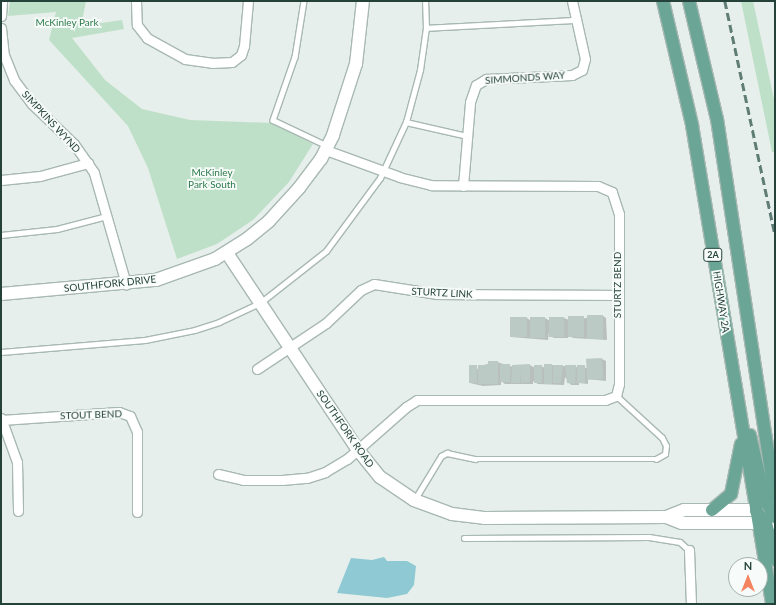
<!DOCTYPE html>
<style>
body{margin:0}
#map{position:relative;width:776px;height:605px;overflow:hidden;background:#e6efeb;font-family:Lato,sans-serif}
div>[style]{position:absolute}
[style*='--x']{left:calc(var(--x)*1px);top:calc(var(--y)*1px);width:calc(var(--w)*1px);rotate:calc(var(--a)*1deg)}
.green>*{inset:0;background:#bfe0c8}
.water>*{inset:0;background:#8ec9d4}
.shadow>*{inset:0;background:#0003}
.building>*{inset:0;background:#bbcac4;transform-origin:0 0}
.roads{filter:drop-shadow(1px 0 #a8b8b2) drop-shadow(-1px 0 #a8b8b2) drop-shadow(0 1px #a8b8b2) drop-shadow(0 -1px #a8b8b2)}
.service>*{height:4.5px;margin:-2.25px;padding:0 2.25px;transform-origin:2.25px;border-radius:2.25px;background:#fff}
.minor>*{height:9px;margin:-4.5px;padding:0 4.5px;transform-origin:4.5px;border-radius:4.5px;background:#fff}
.tertiary>*{height:12px;margin:-6px;padding:0 6px;transform-origin:6px;border-radius:6px;background:#fff}
.secondary>*{height:12px;margin:-6px;padding:0 6px;transform-origin:6px;border-radius:6px;background:#fff}
.primary>*{height:12px;margin:-6px;padding:0 6px;transform-origin:6px;border-radius:6px;background:#6aa596}
.rail>*{height:2.5px;margin-top:-1.25px;transform-origin:0;background:repeating-linear-gradient(90deg,#5f7d75 0 8px,transparent 0 12px)}
span{translate:-50% -50%;white-space:nowrap;text-align:center;line-height:1.15;-webkit-text-stroke:3.5px #f7fbf9;paint-order:stroke}
.shield-label span{padding:1px 3px;background:#f7fbf9;border:1px solid;border-radius:3px;-webkit-text-stroke-width:0}
.shield-label{font-size:9px;color:#24423a;font-weight:700}
.park-label{font-size:10px;color:#2d7a4b}
.street-label{font-size:10px;color:#24423a}
.frame{position:absolute;inset:0;border:2px solid #24423a;pointer-events:none}
.north{position:absolute;left:728px;top:557px;width:40px;height:40px;box-sizing:border-box;background:#f7fbf9;border:1px solid #a3b1ad;border-radius:50%;rotate:0deg;font-size:11px;font-weight:700;line-height:16px;text-align:center;color:#24423a}
.north::after{content:'';display:block;margin:auto;width:14px;height:18px;background:#f4845f;clip-path:polygon(50% 0,100% 100%,50% 72%,0 100%)}
</style>
<div id="map">
<div class="green">
<i style="clip-path:polygon(10px 1px,86px 1px,81px 26px,122px 20px,124px 29px,72px 38px,105px 80px,142px 109px,190px 120px,273px 123px,313px 144px,289px 182px,253px 220px,217px 244px,177px 259px,148px 168px,128px 126px,49px 40px,56px 12px,8px 16px)"></i>
<i style="clip-path:polygon(741px 1px,753px 1px,775px 104px,775px 152px,772px 152px)"></i>
</div>
<div class="water">
<i style="clip-path:polygon(384px 557px,387px 561px,407px 561px,416px 566px,414px 585px,407px 594px,387px 598px,337px 593px,351px 558px,372px 560px)"></i>
</div>
<div class="shadow">
<i style="clip-path:polygon(603px 316px,606px 318px,607px 340px,573px 338px,568px 335px,568px 338px,554px 338px,550px 336px,550px 323px,548px 340px,511px 337px,527px 318px,531px 321px,545px 318px,550px 321px,564px 318px,569px 320px)"></i>
<i style="clip-path:polygon(602px 359px,606px 361px,606px 381px,588px 379px,588px 384px,579px 383px,579px 385px,571px 385px,565px 377px,564px 385px,538px 384px,533px 381px,533px 384px,505px 384px,501px 381px,501px 385px,483px 386px,470px 383px,479px 366px,497px 362px,513px 367px,530px 365px,535px 368px,541px 366px,545px 368px,551px 365px,587px 368px)"></i>
</div>
<div class="building">
<i style="left:587px;top:315px;width:16px;height:24px"></i>
<i style="left:568px;top:316px;width:16px;height:21px"></i>
<i style="left:510px;top:317px;width:17px;height:20px"></i>
<i style="left:530px;top:317px;width:15px;height:21px"></i>
<i style="left:549px;top:317px;width:15px;height:20px"></i>
<i style="left:602px;top:358px;width:21px;height:16px;rotate:87deg"></i>
<i style="clip-path:polygon(488px 361px,498px 361px,498px 384px,478px 384px,478px 365px,488px 365px)"></i>
<i style="left:500px;top:364px;width:10px;height:18px"></i>
<i style="clip-path:polygon(530px 364px,530px 382px,521px 383px,520px 369px,520px 383px,511px 383px,512px 365px)"></i>
<i style="left:544px;top:364px;width:8px;height:20px"></i>
<i style="left:469px;top:365px;width:8px;height:18px"></i>
<i style="left:534px;top:365px;width:8px;height:18px"></i>
<i style="clip-path:polygon(553px 365px,563px 365px,561px 383px,553px 383px)"></i>
<i style="clip-path:polygon(565px 365px,576px 365px,575px 384px,567px 383px)"></i>
<i style="left:577px;top:365px;width:8px;height:18px"></i>
</div>
<div class="roads">
<div class="service">
<i style="--x:304;--y:1;--w:57;--a:99.1"></i>
<i style="--x:295;--y:57;--w:67;--a:109.2"></i>
<i style="--x:273;--y:120;--w:59;--a:25.3"></i>
<i style="--x:426;--y:28;--w:150;--a:-3.1"></i>
<i style="--x:406;--y:122;--w:63;--a:12.9"></i>
<i style="--x:1;--y:235;--w:56;--a:-6.1"></i>
<i style="--x:57;--y:229;--w:52;--a:-14.6"></i>
<i style="--x:1;--y:352;--w:144;--a:-4.8"></i>
<i style="--x:145;--y:340;--w:51;--a:-11.3"></i>
<i style="--x:195;--y:330;--w:25;--a:-18"></i>
<i style="--x:219;--y:322;--w:45;--a:-24.9"></i>
<i style="--x:260;--y:303;--w:84;--a:-38.2"></i>
<i style="--x:326;--y:251;--w:91;--a:-53.5"></i>
<i style="--x:380;--y:178;--w:62;--a:-65.1"></i>
<i style="--x:406;--y:122;--w:54;--a:-74.9"></i>
<i style="--x:420;--y:70;--w:42;--a:-81.9"></i>
<i style="--x:426;--y:28;--w:27;--a:-92"></i>
<i style="--x:415;--y:499;--w:50;--a:-58.8"></i>
<i style="--x:441;--y:456;--w:7;--a:-27"></i>
<i style="--x:447;--y:453;--w:29;--a:12"></i>
<i style="--x:475;--y:459;--w:181;--a:0"></i>
<i style="--x:656;--y:459;--w:10;--a:-29"></i>
<i style="--x:665;--y:454;--w:8;--a:-83"></i>
<i style="--x:666;--y:446;--w:9;--a:-117"></i>
<i style="--x:662;--y:438;--w:62;--a:-137.6"></i>
<i style="--x:464;--y:538;--w:185;--a:-0.3"></i>
<i style="--x:649;--y:537;--w:31;--a:9"></i>
<i style="--x:680;--y:542;--w:12;--a:42"></i>
</div>
<div class="minor">
<i style="--x:136;--y:1;--w:24;--a:88"></i>
<i style="--x:137;--y:25;--w:16;--a:52"></i>
<i style="--x:147;--y:38;--w:43;--a:28.9"></i>
<i style="--x:185;--y:59;--w:27;--a:8"></i>
<i style="--x:212;--y:63;--w:20;--a:-3"></i>
<i style="--x:232;--y:62;--w:11;--a:-38"></i>
<i style="--x:241;--y:55;--w:9;--a:-72"></i>
<i style="--x:244;--y:46;--w:45;--a:-84.9"></i>
<i style="--x:1;--y:16;--w:15;--a:-86"></i>
<i style="--x:1;--y:28;--w:27;--a:84"></i>
<i style="--x:4;--y:55;--w:27;--a:68"></i>
<i style="--x:14;--y:80;--w:30;--a:53"></i>
<i style="--x:32;--y:104;--w:58;--a:43.6"></i>
<i style="--x:74;--y:144;--w:35;--a:55"></i>
<i style="--x:94;--y:173;--w:116;--a:73.9"></i>
<i style="--x:1;--y:180;--w:39;--a:-6"></i>
<i style="--x:40;--y:176;--w:50;--a:-15.2"></i>
<i style="--x:463;--y:186;--w:84;--a:-85.2"></i>
<i style="--x:470;--y:102;--w:18;--a:-71"></i>
<i style="--x:476;--y:85;--w:12;--a:-31"></i>
<i style="--x:486;--y:79;--w:86;--a:-2.7"></i>
<i style="--x:572;--y:75;--w:11;--a:-27"></i>
<i style="--x:582;--y:70;--w:11;--a:-75"></i>
<i style="--x:585;--y:59;--w:59;--a:-102.6"></i>
<i style="--x:257;--y:369;--w:83;--a:-33.7"></i>
<i style="--x:326;--y:323;--w:48;--a:-43.3"></i>
<i style="--x:361;--y:290;--w:14;--a:-25"></i>
<i style="--x:374;--y:284;--w:64;--a:9"></i>
<i style="--x:437;--y:294;--w:180;--a:0.3"></i>
<i style="--x:1;--y:418;--w:47;--a:70"></i>
<i style="--x:17;--y:462;--w:49;--a:88.8"></i>
<i style="--x:1;--y:420;--w:118;--a:-3.9"></i>
<i style="--x:119;--y:412;--w:12;--a:20"></i>
<i style="--x:130;--y:416;--w:17;--a:66"></i>
<i style="--x:137;--y:432;--w:80;--a:90"></i>
<i style="--x:218;--y:474;--w:26;--a:13"></i>
<i style="--x:243;--y:480;--w:39;--a:0"></i>
<i style="--x:282;--y:480;--w:25;--a:-5"></i>
<i style="--x:307;--y:478;--w:19;--a:-18"></i>
<i style="--x:325;--y:472;--w:26;--a:-31"></i>
<i style="--x:347;--y:459;--w:79;--a:-41.4"></i>
<i style="--x:406;--y:407;--w:13;--a:-32"></i>
<i style="--x:417;--y:400;--w:188;--a:0"></i>
<i style="--x:605;--y:400;--w:12;--a:-20"></i>
<i style="--x:616;--y:396;--w:12;--a:-76"></i>
<i style="--x:619;--y:384;--w:170;--a:-90"></i>
<i style="--x:619;--y:214;--w:23;--a:-108"></i>
<i style="--x:612;--y:192;--w:15;--a:-157"></i>
<i style="--x:598;--y:186;--w:167;--a:-179.7"></i>
<i style="--x:431;--y:185;--w:32;--a:-166"></i>
<i style="--x:400;--y:177;--w:79;--a:-160"></i>
<i style="--x:689;--y:550;--w:54;--a:87.9"></i>
</div>
<div class="tertiary">
<i style="--x:227;--y:253;--w:237;--a:56.4"></i>
<i style="--x:358;--y:450;--w:35;--a:51"></i>
<i style="--x:380;--y:477;--w:41;--a:34.1"></i>
<i style="--x:414;--y:500;--w:40;--a:20.2"></i>
<i style="--x:452;--y:514;--w:32;--a:7"></i>
<i style="--x:484;--y:518;--w:182;--a:-0.3"></i>
<i style="--x:666;--y:517;--w:19;--a:-21"></i>
<i style="--x:684;--y:510;--w:71;--a:0"></i>
<i style="--x:1;--y:294;--w:156;--a:-5.2"></i>
<i style="--x:156;--y:280;--w:63;--a:-19.6"></i>
<i style="--x:215;--y:259;--w:38;--a:-32"></i>
<i style="--x:247;--y:239;--w:28;--a:-39"></i>
<i style="--x:269;--y:221;--w:45;--a:-47.7"></i>
<i style="--x:299;--y:188;--w:36;--a:-53"></i>
<i style="--x:321;--y:159;--w:27;--a:-63"></i>
<i style="--x:333;--y:135;--w:75;--a:-72.1"></i>
<i style="--x:356;--y:64;--w:63;--a:-83.7"></i>
<i style="--x:666;--y:517;--w:17;--a:21"></i>
<i style="--x:682;--y:523;--w:75;--a:0"></i>
</div>
<div class="secondary">
<i style="--x:757;--y:523;--w:18;--a:0"></i>
</div>
<div class="primary">
<i style="--x:663;--y:1;--w:127;--a:76.8"></i>
<i style="--x:692;--y:125;--w:486;--a:80.5"></i>
<i style="--x:689;--y:1;--w:121;--a:76.7"></i>
<i style="--x:717;--y:119;--w:382;--a:81.3"></i>
<i style="--x:750;--y:435;--w:67;--a:77"></i>
<i style="--x:765;--y:500;--w:20;--a:60"></i>
<i style="--x:712;--y:510;--w:25;--a:-40"></i>
<i style="--x:731;--y:494;--w:51;--a:-78.7"></i>
<i style="--x:756;--y:511;--w:16;--a:50"></i>
<i style="--x:766;--y:523;--w:38;--a:76"></i>
</div>
</div>
<div class="rail">
<i style="--x:725;--y:1;--w:238;--a:77.9"></i>
</div>
<div class="shield-label">
<span style="left:713px;top:255px">2A</span>
</div>
<div class="park-label">
<span style="left:67px;top:23px">McKinley Park</span>
<span style="left:212px;top:178px">McKinley<br>Park South</span>
</div>
<div class="street-label">
<span style="left:525px;top:78px;rotate:-4deg">SIMMONDS WAY</span>
<span style="left:51px;top:122px;rotate:47deg">SIMPKINS WYND</span>
<span style="left:110px;top:284px;rotate:-6deg">SOUTHFORK DRIVE</span>
<span style="left:618px;top:285px;rotate:-90deg">STURTZ BEND</span>
<span style="left:442px;top:293px;rotate:3deg">STURTZ LINK</span>
<span style="left:721px;top:302px;rotate:81deg">HIGHWAY 2A</span>
<span style="left:91px;top:415px;rotate:-2deg">STOUT BEND</span>
<span style="left:345px;top:429px;rotate:55deg">SOUTHFORK ROAD</span>
</div>
<div class="frame"></div>
<div class="north">N</div>
</div>
